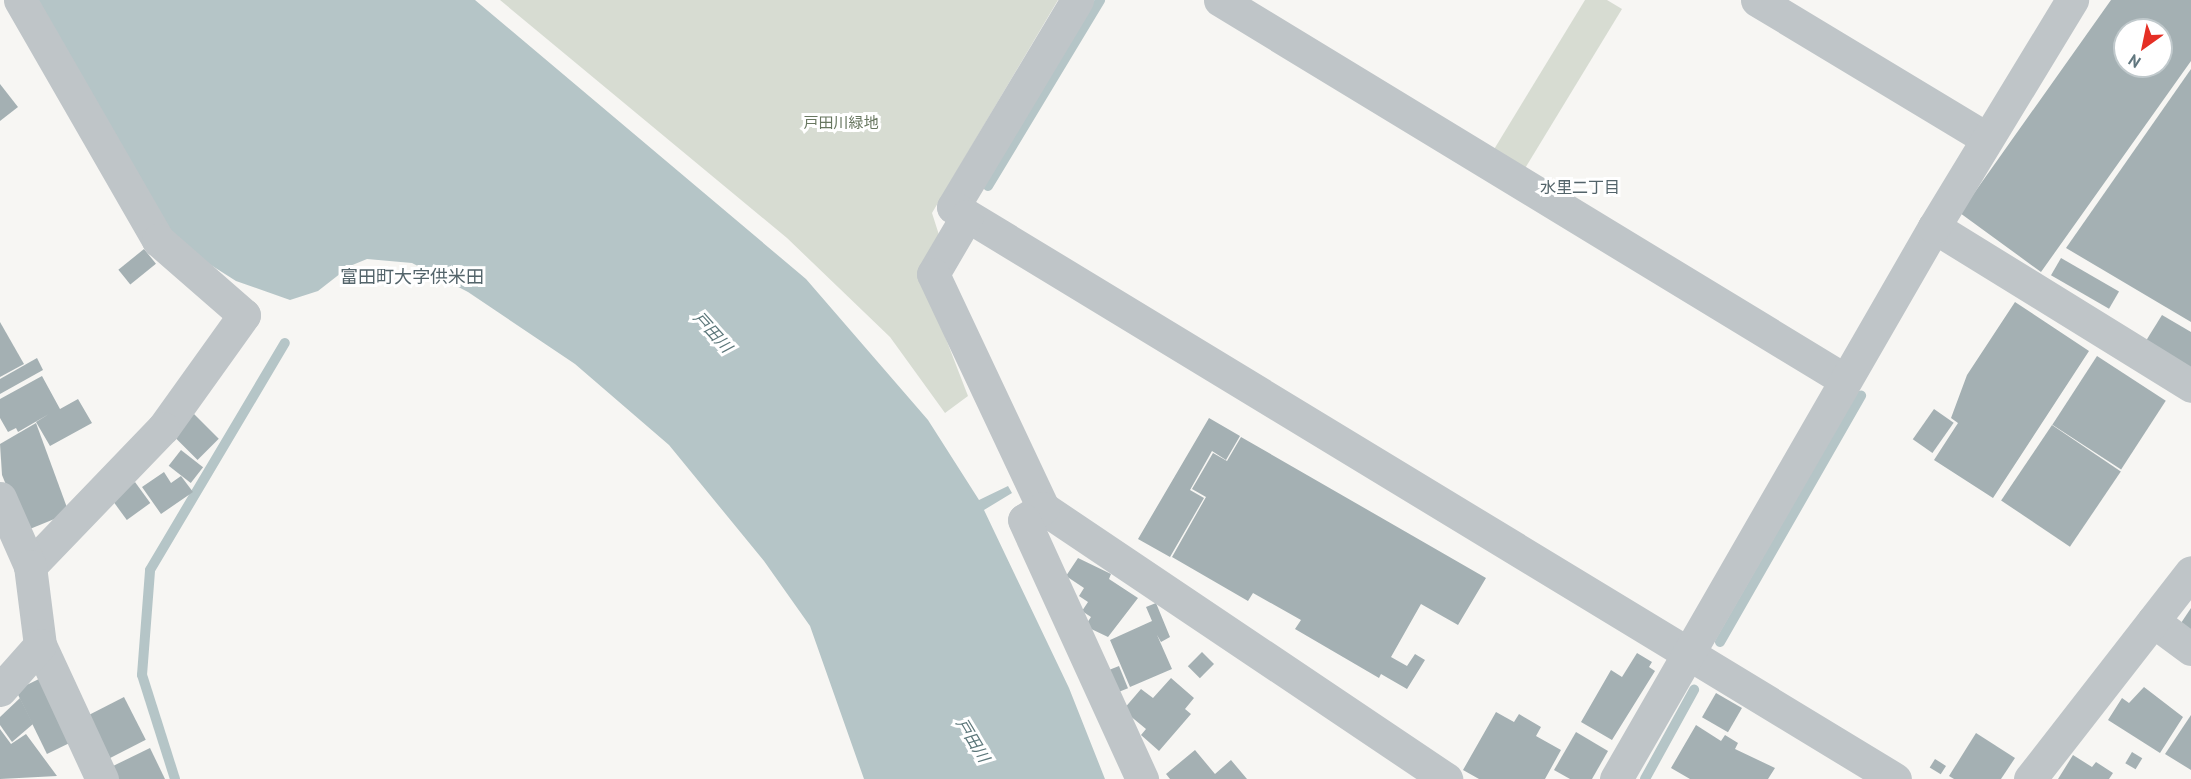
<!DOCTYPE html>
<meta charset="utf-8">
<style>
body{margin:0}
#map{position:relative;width:2191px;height:779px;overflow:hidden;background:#f7f6f3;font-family:"PT Sans","Noto Sans JP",sans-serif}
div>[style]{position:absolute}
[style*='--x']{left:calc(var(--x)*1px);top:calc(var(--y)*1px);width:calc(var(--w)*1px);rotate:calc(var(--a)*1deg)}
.green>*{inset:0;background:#d7dcd2}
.water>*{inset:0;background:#b5c5c7}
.stream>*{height:10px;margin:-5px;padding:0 5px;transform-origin:5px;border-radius:5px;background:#b5c5c7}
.building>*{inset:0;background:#a4b0b3;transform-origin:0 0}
.minor>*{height:33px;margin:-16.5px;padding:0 16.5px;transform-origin:16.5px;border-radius:16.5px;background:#bfc5c8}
span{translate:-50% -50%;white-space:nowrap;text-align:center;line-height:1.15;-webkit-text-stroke:6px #fff;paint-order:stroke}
.park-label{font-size:15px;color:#687760}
.neighbourhood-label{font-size:16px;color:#53646a}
.water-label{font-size:16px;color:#5c777a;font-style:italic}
.quarter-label{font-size:18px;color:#53646a}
.north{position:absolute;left:2113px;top:18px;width:60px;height:60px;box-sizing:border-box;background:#fff;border:2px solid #c0c9cc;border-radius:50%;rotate:213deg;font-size:16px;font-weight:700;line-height:24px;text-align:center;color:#61777f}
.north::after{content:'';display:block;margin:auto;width:21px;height:27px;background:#e52f25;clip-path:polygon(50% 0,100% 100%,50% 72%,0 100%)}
</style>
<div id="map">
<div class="green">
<i style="clip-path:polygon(500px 0,1058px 0,932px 213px,940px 238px,919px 269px,968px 396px,945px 413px,890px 337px,787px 238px)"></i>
<i style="clip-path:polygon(1585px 0,1607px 0,1622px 9px,1524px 170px,1493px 151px)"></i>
</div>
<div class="water">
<i style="clip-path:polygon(35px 0,475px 0,806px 279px,928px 420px,979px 500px,1008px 486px,1012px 493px,984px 510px,1069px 688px,1105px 779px,864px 779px,810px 626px,764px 561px,669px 445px,575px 364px,468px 292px,412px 263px,367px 259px,350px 266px,318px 291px,290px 300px,236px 281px,192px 253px,165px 225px)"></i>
</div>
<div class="stream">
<i style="--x:988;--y:186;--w:217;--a:-58.9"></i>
<i style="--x:1720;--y:642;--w:284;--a:-60.2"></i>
<i style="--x:175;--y:779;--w:109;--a:-107.6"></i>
<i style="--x:142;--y:675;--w:105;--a:-85.6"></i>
<i style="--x:150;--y:570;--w:264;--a:-59.3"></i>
<i style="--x:1645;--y:779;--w:102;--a:-61.2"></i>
</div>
<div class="building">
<i style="clip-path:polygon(evenodd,2111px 0,2191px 0,2191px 61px,2041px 272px,1960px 213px,2111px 0,2125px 30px,2161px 30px,2161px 66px,2125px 66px,2125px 30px)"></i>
<i style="clip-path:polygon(2191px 69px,2191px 322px,2066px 248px)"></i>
<i style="clip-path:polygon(0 84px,18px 107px,0 121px)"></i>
<i style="left:144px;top:249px;width:19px;height:33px;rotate:51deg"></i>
<i style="left:2061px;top:258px;width:67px;height:20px;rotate:30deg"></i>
<i style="clip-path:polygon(2015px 302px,2089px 351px,1993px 498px,1934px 460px,1958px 423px,1951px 418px,1967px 375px)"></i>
<i style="clip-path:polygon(2162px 315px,2191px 332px,2191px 372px,2144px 344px)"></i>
<i style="clip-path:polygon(0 322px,24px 364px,0 377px)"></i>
<i style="left:2097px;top:356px;width:82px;height:82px;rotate:33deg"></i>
<i style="clip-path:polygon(37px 358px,43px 370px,0 394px,0 379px)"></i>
<i style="clip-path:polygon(42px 376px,60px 409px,78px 399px,92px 423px,50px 446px,36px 422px,49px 414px,18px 432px,16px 428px,8px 432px,0 418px,0 399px)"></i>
<i style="left:1934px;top:409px;width:24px;height:37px;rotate:35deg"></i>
<i style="left:194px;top:414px;width:35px;height:30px;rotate:45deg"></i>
<i style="clip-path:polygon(1209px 418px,1240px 436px,1226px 460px,1212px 451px,1190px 490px,1204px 498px,1170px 557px,1138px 539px)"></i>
<i style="clip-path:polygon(36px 423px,69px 513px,25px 531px,2px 475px,0 444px)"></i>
<i style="left:2052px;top:425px;width:83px;height:91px;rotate:34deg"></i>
<i style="clip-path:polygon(1241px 437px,1486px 578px,1458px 625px,1421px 604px,1391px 657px,1407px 666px,1415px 654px,1425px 660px,1407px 689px,1381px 674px,1379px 678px,1295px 629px,1301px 620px,1253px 593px,1248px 601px,1172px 557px,1206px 497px,1192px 489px,1213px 453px,1227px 461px)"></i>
<i style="left:181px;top:450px;width:28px;height:20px;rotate:38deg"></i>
<i style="clip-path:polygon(164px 472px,171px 483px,181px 476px,193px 492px,161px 514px,142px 487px)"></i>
<i style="left:135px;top:482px;width:26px;height:29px;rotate:54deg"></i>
<i style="clip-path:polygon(1078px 558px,1111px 574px,1109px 579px,1138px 598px,1108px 637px,1085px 626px,1091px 617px,1082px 611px,1088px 602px,1079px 596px,1084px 588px,1066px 576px)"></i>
<i style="clip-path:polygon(1156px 603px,1170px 637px,1161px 642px,1157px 635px,1172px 669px,1130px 687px,1110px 640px,1152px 621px,1146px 607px)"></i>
<i style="clip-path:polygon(2191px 608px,2191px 630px,2181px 623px)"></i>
<i style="left:1202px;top:652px;width:17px;height:20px;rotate:45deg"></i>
<i style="clip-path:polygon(1637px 653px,1652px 662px,1649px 667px,1655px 671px,1612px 740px,1581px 722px,1611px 670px,1622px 677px)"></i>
<i style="left:1119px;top:666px;width:24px;height:15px;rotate:68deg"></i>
<i style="left:41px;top:678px;width:71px;height:28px;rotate:64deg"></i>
<i style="clip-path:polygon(1171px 678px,1194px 698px,1185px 709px,1191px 714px,1159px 751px,1141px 735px,1146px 729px,1123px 710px,1141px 689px,1153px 698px)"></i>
<i style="clip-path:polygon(2144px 687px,2183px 717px,2160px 753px,2108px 720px,2122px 698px,2129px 703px)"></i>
<i style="left:1716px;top:693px;width:30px;height:28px;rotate:30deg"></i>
<i style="left:124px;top:697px;width:48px;height:40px;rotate:63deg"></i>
<i style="clip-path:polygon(20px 698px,33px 724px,12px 742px,0 725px,0 717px)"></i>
<i style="clip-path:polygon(1496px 712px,1514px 722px,1519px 714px,1541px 727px,1536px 736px,1561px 750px,1545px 779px,1479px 779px,1463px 770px)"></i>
<i style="clip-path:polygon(2191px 715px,2191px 770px,2165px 754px)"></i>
<i style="clip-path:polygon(1696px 725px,1721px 741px,1725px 735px,1738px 743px,1735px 749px,1775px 768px,1768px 779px,1690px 779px,1671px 768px)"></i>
<i style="clip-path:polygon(0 729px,11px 744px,26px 734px,57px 776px,0 779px)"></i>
<i style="clip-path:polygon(1576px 732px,1608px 751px,1592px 779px,1570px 779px,1554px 770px)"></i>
<i style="clip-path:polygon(1976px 733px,2015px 758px,2001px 779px,1954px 779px,1949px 776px)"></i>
<i style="clip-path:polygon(150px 748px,165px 779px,117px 779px,111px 767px)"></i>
<i style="clip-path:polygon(1195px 750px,1215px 774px,1231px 760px,1247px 779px,1170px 779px,1166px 774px)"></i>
<i style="left:2132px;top:752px;width:12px;height:13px;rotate:31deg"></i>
<i style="clip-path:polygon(2073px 755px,2092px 767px,2096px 762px,2113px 773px,2109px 779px,2058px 779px)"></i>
<i style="left:1935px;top:759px;width:13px;height:10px;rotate:32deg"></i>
</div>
<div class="minor">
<i style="--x:20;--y:0;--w:277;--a:60.1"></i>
<i style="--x:158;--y:240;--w:114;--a:41.1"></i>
<i style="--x:244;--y:315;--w:139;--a:125.6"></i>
<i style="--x:163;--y:428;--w:192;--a:133.9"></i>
<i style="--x:1077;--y:0;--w:241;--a:120.9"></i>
<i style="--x:953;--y:207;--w:1102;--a:31.27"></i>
<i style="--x:1220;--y:0;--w:731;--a:31.3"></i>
<i style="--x:1757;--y:0;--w:267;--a:31.1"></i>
<i style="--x:967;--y:216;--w:67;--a:120.4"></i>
<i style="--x:933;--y:274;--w:259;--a:64.8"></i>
<i style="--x:1043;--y:508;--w:486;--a:33.9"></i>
<i style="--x:1934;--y:227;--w:302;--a:31.7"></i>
<i style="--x:0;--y:498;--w:74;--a:66.2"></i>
<i style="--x:30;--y:566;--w:80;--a:82.8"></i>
<i style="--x:40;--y:645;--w:148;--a:65.2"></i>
<i style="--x:1043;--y:508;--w:22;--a:148"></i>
<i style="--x:1024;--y:520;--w:285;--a:65.5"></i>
<i style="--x:2153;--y:621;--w:47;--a:36.4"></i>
<i style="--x:0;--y:690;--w:60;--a:-48.4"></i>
<i style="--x:1616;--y:779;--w:637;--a:-60.05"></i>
<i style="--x:1934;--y:227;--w:266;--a:-58.7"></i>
<i style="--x:2030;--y:779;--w:262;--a:-52.1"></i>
</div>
<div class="park-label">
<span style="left:841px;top:123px">戸田川緑地</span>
</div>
<div class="neighbourhood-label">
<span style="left:1580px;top:187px">水里二丁目</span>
</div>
<div class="water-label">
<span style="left:713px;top:332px;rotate:48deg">戸田川</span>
<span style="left:973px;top:740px;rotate:59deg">戸田川</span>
</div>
<div class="quarter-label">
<span style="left:412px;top:277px">富田町大字供米田</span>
</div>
<div class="north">N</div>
</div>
